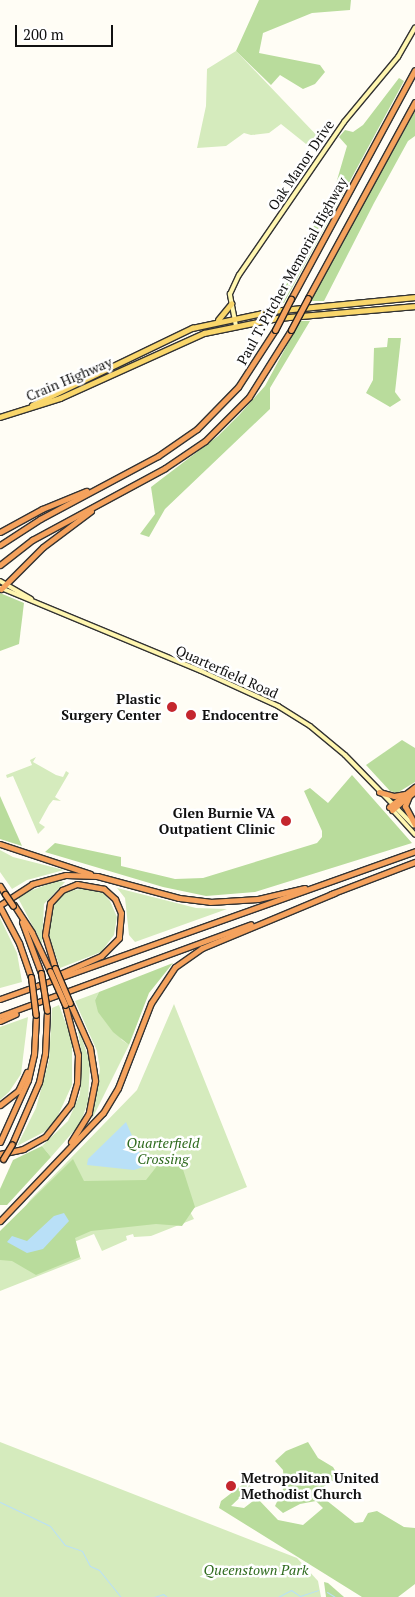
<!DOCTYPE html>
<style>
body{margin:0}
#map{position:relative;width:415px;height:1597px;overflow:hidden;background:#fffdf5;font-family:"PT Serif",serif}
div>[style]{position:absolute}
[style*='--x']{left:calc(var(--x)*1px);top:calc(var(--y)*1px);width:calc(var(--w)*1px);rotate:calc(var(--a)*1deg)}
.green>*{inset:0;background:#d5ebbd}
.forest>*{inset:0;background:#b9dc9c}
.water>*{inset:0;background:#b9e0f7}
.stream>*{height:1px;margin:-0.5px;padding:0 0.5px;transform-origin:0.5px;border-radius:0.5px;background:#b9e0f7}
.roads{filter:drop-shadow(1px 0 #333) drop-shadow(-1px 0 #333) drop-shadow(0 1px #333) drop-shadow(0 -1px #333)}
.secondary>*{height:4px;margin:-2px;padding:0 2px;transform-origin:2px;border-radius:2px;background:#fff6b0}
.primary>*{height:4.5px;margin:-2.25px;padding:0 2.25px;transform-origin:2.25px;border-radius:2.25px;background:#f9d66b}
.highway>*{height:5px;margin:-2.5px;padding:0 2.5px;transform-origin:2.5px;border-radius:2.5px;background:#f5a25d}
.bridges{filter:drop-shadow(1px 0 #222) drop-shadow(-1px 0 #222) drop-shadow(0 1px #222) drop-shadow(0 -1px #222)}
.highway-bridge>*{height:5px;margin:-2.5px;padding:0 2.5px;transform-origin:2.5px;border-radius:2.5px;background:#f5a25d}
.dots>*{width:14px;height:14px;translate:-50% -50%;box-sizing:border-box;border:2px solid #fff;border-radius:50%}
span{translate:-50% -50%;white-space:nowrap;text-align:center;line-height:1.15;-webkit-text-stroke:5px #fff;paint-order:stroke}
.street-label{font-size:14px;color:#111}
.poi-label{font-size:14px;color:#111;font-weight:700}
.right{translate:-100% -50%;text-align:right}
.left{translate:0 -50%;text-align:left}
.park-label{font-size:14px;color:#2f6b1f;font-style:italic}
.scale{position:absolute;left:15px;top:25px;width:98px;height:22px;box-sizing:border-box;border:2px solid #111;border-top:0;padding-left:6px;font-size:15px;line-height:18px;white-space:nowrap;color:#111;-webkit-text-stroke:4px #fff;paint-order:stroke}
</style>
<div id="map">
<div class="green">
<i style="clip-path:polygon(236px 51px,323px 142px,316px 152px,281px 124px,269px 133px,251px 135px,244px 133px,226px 146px,197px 148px,206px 106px,207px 69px)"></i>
<i style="clip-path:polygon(36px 757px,33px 762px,56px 775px,63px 777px,66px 771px,69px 773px,55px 797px,61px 801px,53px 800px,49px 805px,39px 823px,45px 827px,38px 834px,13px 776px,7px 778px,6px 775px,32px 765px,30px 760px)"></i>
<i style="clip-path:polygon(0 850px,13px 857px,64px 870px,27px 880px,12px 889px,0 872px)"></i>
<i style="clip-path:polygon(56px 881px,65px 882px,44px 904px,42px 944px,17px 896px)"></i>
<i style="clip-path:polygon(91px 887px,102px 892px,110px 901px,117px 917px,114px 935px,101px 952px,60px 968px,48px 933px,52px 907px,64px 892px)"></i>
<i style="clip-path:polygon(117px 888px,196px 908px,227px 909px,135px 942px,129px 935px,125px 898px)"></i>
<i style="clip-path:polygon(0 918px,17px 953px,22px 982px,0 988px)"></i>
<i style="clip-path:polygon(99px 992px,95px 1000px,122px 1040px,129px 1045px,92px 1119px,100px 1069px,97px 1051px,75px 1001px)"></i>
<i style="clip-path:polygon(174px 1004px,247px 1187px,189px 1210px,194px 1219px,151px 1236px,134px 1237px,133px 1234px,126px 1236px,127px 1240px,102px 1251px,94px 1234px,74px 1242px,81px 1259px,0 1291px,0 1244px,30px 1200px,137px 1090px)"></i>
<i style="clip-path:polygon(59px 1005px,72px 1040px,72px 1085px,55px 1122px,44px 1132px,17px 1146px,36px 1108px,49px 1060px,52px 1008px)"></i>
<i style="clip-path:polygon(28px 1017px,21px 1074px,9px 1092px,0 1100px,0 1027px)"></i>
<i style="clip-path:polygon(77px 1024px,90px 1062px,88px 1102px,80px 1124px,51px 1157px,42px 1146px,68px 1121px,80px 1094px,82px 1058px)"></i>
<i style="clip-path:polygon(0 1442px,297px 1558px,318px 1581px,321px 1597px,0 1597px)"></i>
</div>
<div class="forest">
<i style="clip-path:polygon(259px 0,351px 0,350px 10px,312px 13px,263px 33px,259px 53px,320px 65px,325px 72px,315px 84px,303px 89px,280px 75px,271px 85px,236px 51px)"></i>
<i style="clip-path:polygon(399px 78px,404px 81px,284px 303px,275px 298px,335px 187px,347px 146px,339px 137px,345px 130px,353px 132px,363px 125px)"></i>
<i style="clip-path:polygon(415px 111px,415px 136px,408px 141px,374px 203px,324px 301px,310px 301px)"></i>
<i style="clip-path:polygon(300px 321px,310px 321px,270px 388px,270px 409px,165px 509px,149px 537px,140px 534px,155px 514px,151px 487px,218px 436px,240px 414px,265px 386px)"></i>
<i style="clip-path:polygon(388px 338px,401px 338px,395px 392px,401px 400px,390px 407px,366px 393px,373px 380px,374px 348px,387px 347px)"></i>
<i style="clip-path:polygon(0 593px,24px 603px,19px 644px,0 651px)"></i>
<i style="clip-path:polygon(402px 740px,415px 748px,415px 782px,397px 793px,390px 791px,366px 765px)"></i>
<i style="clip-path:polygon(352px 775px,412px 843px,255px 892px,206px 896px,163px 887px,45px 852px,55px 843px,121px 857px,121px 866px,175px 879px,203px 878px,317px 843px,322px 837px,322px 831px,304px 791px,310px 788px,328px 803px)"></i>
<i style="clip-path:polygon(0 796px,22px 846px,0 839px)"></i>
<i style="clip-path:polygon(173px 963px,149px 993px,129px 1045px,113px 1032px,98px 1012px,95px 1000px,99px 992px)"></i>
<i style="clip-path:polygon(42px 1146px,51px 1157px,7px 1205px,0 1205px,0 1189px,13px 1160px)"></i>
<i style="clip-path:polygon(179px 1157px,195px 1207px,182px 1226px,156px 1224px,91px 1231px,75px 1238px,80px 1257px,36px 1275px,12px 1261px,0 1260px,0 1231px,73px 1159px,84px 1181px,146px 1180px,161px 1161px)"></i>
<i style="clip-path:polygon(308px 1442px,318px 1458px,333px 1467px,339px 1477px,320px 1489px,326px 1500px,355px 1523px,363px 1522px,368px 1513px,377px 1511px,404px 1527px,415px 1528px,415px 1584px,398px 1597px,362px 1597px,219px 1508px,221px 1501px,247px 1481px,251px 1487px,231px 1506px,244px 1508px,257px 1498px,278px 1520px,303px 1525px,323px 1508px,316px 1501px,300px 1504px,283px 1513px,275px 1506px,284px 1487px,283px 1470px,275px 1461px,286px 1451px)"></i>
<i style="clip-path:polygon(324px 1582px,328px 1583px,344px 1597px,326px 1597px)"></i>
</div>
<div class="water">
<i style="clip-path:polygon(126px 1122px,144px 1163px,143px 1167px,134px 1170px,87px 1165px,88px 1159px)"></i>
<i style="clip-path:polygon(64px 1213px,69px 1221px,43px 1249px,27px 1253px,7px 1242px,12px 1236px,27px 1241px,54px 1216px)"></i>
</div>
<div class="stream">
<i style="--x:0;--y:1502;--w:55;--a:25.6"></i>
<i style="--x:50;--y:1526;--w:24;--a:52"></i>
<i style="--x:65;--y:1545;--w:18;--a:19"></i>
<i style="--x:82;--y:1551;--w:17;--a:62"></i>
<i style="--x:90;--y:1566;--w:10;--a:24"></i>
<i style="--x:99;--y:1570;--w:35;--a:51"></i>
<i style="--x:327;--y:1592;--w:9;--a:32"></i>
<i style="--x:154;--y:1597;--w:9;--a:-18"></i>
<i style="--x:163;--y:1594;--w:5;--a:37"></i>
<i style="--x:278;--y:1597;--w:15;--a:-28"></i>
<i style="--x:291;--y:1590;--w:11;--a:34"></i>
<i style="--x:300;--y:1596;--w:19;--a:-18"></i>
</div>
<div class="roads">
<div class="secondary">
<i style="--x:236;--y:326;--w:33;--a:-101"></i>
<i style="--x:230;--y:294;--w:21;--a:-65"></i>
<i style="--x:239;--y:275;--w:186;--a:-55.5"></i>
<i style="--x:344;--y:122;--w:85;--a:-50.3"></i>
<i style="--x:398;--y:57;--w:34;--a:-60"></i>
<i style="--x:0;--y:581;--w:36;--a:30"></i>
<i style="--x:1;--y:588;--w:217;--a:22.5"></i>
<i style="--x:201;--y:671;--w:85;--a:24.4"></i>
<i style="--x:278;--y:706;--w:38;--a:32"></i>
<i style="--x:310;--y:726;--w:45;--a:39.6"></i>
<i style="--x:345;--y:755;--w:98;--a:45.8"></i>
<i style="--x:391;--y:808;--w:36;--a:48"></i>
</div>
<div class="primary">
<i style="--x:218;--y:320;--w:21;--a:-51"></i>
<i style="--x:32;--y:405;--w:178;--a:-25.7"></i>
<i style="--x:192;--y:328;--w:82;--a:-12"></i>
<i style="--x:272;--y:311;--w:144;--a:-5.6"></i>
<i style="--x:0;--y:417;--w:63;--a:-17.6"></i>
<i style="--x:60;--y:398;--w:158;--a:-24.3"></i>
<i style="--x:204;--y:333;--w:76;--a:-11.5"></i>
<i style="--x:278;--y:318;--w:138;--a:-5"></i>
</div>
<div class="highway">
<i style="--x:308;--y:298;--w:223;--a:-61.4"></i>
<i style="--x:291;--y:299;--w:260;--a:-61.6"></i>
<i style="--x:0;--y:532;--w:48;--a:-28.7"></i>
<i style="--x:42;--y:509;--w:48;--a:-22.2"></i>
<i style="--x:0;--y:545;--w:48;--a:-33"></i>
<i style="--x:40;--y:519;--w:134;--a:-28.1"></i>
<i style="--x:158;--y:456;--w:47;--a:-34.7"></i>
<i style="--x:197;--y:429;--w:59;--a:-45.7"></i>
<i style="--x:238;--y:387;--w:68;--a:-57"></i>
<i style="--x:0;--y:565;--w:41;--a:-38"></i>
<i style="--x:32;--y:540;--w:151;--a:-28.4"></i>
<i style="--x:165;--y:468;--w:48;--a:-34"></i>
<i style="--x:205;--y:441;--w:62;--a:-45"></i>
<i style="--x:249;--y:397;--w:79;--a:-57.9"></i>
<i style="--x:1;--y:589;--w:59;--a:-45"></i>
<i style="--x:43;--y:547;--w:60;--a:-36.9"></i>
<i style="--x:415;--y:791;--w:8;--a:140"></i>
<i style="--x:409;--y:796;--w:11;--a:112"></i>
<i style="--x:405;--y:806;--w:21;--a:62"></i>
<i style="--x:379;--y:792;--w:16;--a:15"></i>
<i style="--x:394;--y:796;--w:10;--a:-11"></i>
<i style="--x:389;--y:807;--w:33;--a:-38"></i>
<i style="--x:392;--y:810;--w:20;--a:-41"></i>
<i style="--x:0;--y:844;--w:95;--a:18.4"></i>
<i style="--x:0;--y:886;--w:9;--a:58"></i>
<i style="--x:331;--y:894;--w:90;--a:-20.9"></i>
<i style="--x:0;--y:905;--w:38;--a:-33"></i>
<i style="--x:32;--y:884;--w:35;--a:-15"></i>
<i style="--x:66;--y:875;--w:31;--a:2"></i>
<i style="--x:97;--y:876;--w:85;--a:15"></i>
<i style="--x:179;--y:898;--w:31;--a:7"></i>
<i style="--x:210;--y:902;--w:48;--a:-3.6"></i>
<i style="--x:258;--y:899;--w:48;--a:-13.2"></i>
<i style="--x:14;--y:905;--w:33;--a:57"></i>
<i style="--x:32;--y:933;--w:42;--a:64.7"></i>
<i style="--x:0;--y:907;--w:41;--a:62.2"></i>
<i style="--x:19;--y:943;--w:36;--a:71"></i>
<i style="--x:22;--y:922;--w:54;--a:69.6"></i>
<i style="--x:55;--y:968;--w:34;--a:-107"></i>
<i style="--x:45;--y:935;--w:32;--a:-81"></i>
<i style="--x:50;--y:903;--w:18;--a:-47"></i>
<i style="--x:62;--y:890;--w:16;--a:-22"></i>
<i style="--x:77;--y:884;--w:27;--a:10"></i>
<i style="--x:104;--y:889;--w:15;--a:42"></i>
<i style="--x:115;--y:899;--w:15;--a:67"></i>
<i style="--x:121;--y:913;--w:25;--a:95"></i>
<i style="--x:119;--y:938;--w:25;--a:135"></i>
<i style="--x:101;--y:956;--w:43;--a:156.4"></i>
<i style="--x:0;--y:999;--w:441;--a:-19.6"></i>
<i style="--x:70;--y:1003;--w:49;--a:66"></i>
<i style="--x:90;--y:1048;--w:33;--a:81"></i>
<i style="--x:95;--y:1081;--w:33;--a:101"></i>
<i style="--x:89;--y:1113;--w:34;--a:122"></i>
<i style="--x:0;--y:1016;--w:267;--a:-20.1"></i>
<i style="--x:0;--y:1021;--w:17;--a:-24"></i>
<i style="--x:0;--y:1105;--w:23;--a:-38"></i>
<i style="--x:18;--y:1091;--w:21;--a:-65"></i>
<i style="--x:0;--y:1142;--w:68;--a:-65.7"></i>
<i style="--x:28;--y:1080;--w:27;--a:-77"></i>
<i style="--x:34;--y:1054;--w:39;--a:-87"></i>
<i style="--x:12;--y:1144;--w:68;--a:-66.5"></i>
<i style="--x:39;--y:1082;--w:29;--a:-78"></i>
<i style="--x:45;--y:1054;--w:43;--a:-87.3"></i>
<i style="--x:0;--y:1154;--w:24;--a:-12"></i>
<i style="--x:23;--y:1149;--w:25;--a:-29"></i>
<i style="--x:45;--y:1137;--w:42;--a:-51.8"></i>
<i style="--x:71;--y:1104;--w:22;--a:-74"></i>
<i style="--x:77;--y:1083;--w:28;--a:-88"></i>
<i style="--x:78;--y:1055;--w:52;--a:-104.6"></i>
<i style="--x:0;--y:1221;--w:149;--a:-46.4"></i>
<i style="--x:103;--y:1113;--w:29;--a:-59"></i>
<i style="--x:118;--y:1088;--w:91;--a:-68.8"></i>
<i style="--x:151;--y:1003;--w:43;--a:-56.3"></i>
<i style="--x:175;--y:967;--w:33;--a:-35"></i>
<i style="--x:202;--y:948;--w:143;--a:-22.6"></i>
</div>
</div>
<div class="bridges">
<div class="highway-bridge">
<i style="--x:275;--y:330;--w:35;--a:-63"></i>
<i style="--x:291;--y:330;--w:36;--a:-62"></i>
<i style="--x:5;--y:894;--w:14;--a:56"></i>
<i style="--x:55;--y:968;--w:38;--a:67"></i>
<i style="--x:50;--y:971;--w:37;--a:66"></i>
<i style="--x:41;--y:973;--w:38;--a:81"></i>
<i style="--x:31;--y:977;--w:38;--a:83"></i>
<i style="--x:3;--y:1159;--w:17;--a:-59"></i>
</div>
</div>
<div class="dots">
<i style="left:172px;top:707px;background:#c4262e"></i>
<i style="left:191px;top:715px;background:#c4262e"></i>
<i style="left:286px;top:821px;background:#c4262e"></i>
<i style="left:231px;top:1486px;background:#c4262e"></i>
</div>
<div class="street-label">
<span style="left:301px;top:165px;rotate:-56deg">Oak Manor Drive</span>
<span style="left:292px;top:271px;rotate:-61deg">Paul T. Pitcher Memorial Highway</span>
<span style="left:69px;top:379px;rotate:-23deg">Crain Highway</span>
<span style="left:227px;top:672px;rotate:24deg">Quarterfield Road</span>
</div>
<div class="poi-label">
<span class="right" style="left:161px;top:707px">Plastic<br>Surgery Center</span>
<span class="left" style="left:202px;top:715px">Endocentre</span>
<span class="right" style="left:275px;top:821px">Glen Burnie VA<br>Outpatient Clinic</span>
<span class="left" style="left:241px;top:1486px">Metropolitan United<br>Methodist Church</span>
</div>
<div class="park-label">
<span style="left:163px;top:1151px">Quarterfield<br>Crossing</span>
<span style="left:256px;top:1570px">Queenstown Park</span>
</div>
<div class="scale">200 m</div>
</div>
